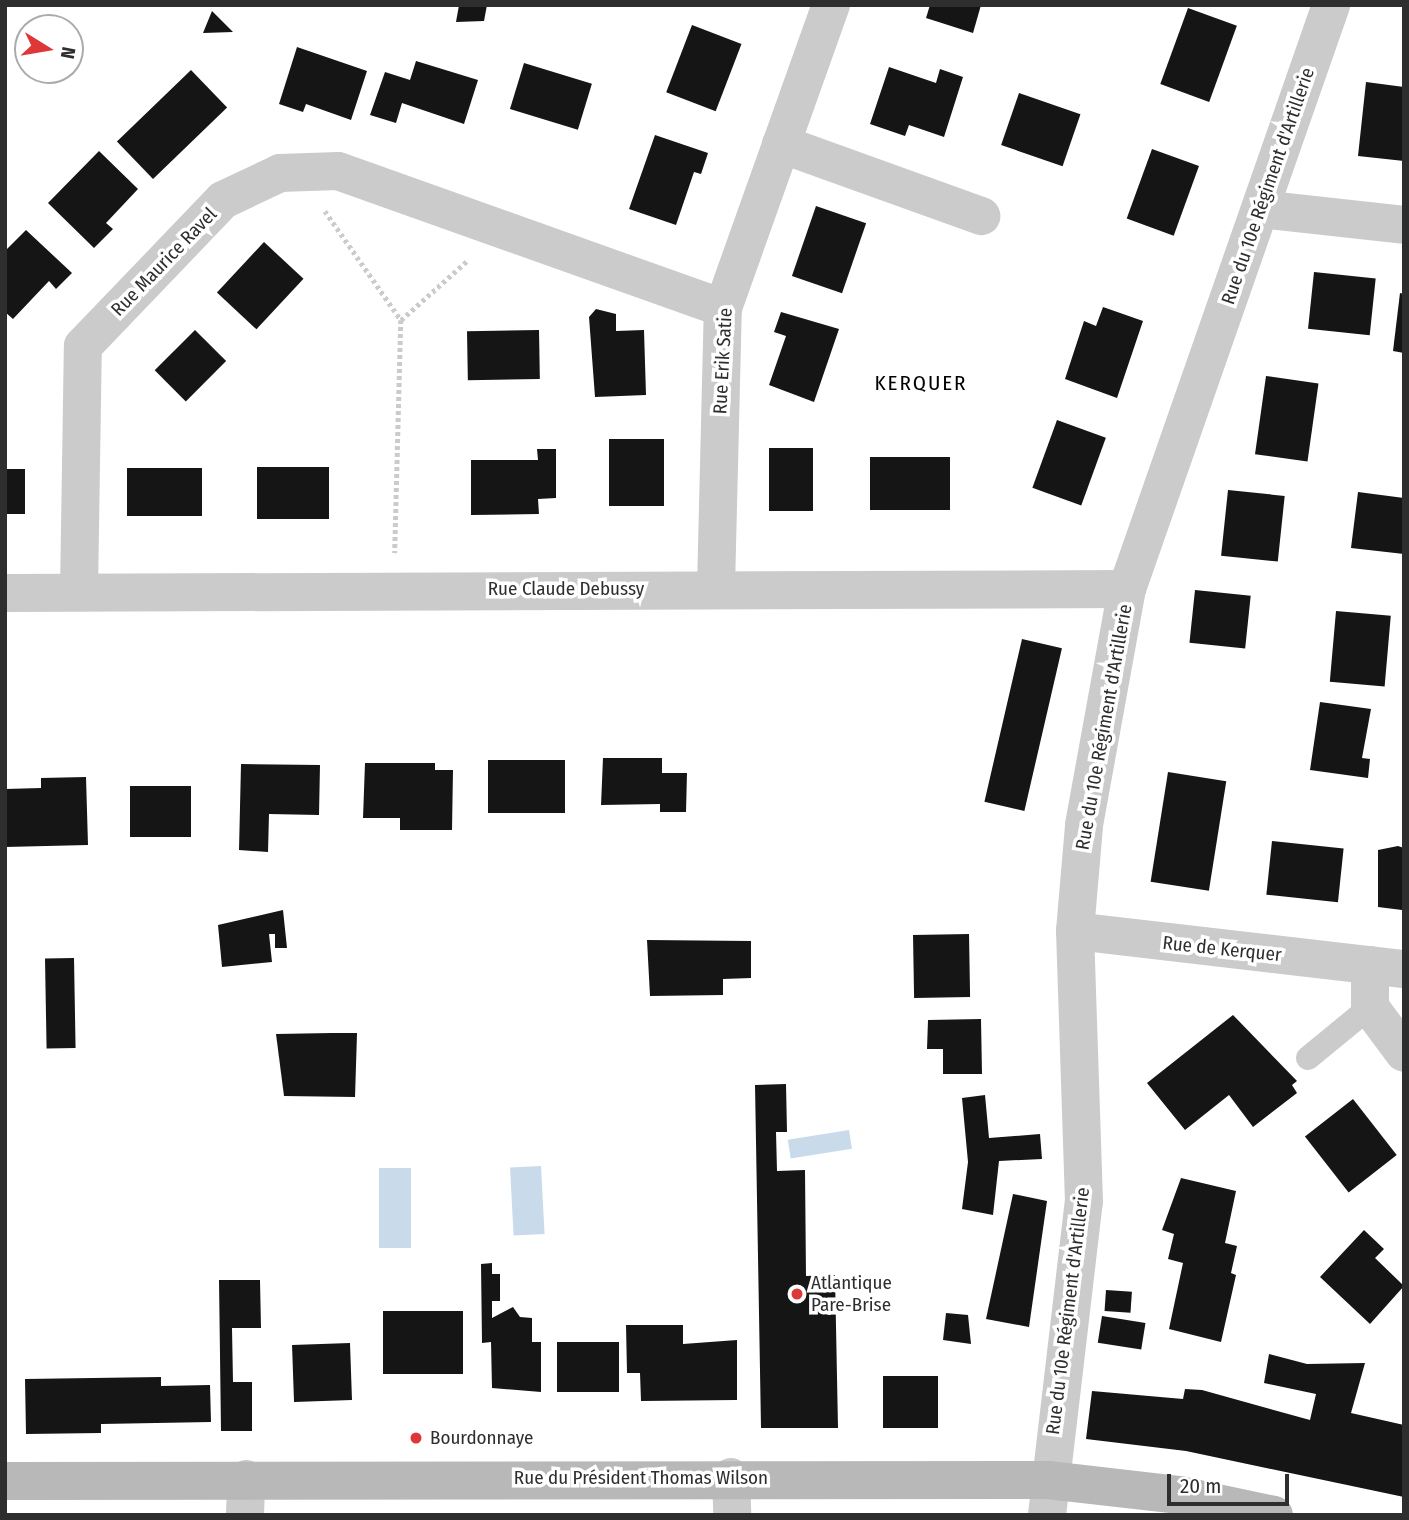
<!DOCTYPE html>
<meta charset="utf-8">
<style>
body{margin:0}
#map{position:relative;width:1409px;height:1520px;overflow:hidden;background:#fff;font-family:"Fira Sans Condensed",sans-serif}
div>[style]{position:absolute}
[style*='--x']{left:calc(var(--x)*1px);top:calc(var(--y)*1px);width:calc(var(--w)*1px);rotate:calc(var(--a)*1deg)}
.water>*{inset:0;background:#c9dbea;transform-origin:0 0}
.building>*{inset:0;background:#151515;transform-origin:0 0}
.path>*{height:4.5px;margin-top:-2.25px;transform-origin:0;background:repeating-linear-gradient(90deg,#cbcbcb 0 3.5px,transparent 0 7px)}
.lane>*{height:24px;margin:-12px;padding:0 12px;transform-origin:12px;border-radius:12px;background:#cbcbcb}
.street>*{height:38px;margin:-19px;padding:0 19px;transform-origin:19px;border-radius:19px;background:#cbcbcb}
.secondary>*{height:38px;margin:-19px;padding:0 19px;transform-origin:19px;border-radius:19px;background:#b8b8b8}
.dots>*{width:19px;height:19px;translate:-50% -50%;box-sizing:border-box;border:4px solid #fff;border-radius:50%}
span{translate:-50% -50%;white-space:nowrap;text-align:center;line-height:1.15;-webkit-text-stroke:7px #fff;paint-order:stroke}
.street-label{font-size:19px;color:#2e2e2e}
.poi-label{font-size:19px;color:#2e2e2e}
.left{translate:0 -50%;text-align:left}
.neighbourhood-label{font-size:21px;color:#000;letter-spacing:2px}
.frame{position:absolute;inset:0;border:7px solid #2e2e2e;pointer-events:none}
.north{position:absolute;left:14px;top:14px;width:70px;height:70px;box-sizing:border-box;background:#fff;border:2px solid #ababab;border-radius:50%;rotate:101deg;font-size:19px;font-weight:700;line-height:28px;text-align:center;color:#2e2e2e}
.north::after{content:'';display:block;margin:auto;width:24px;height:32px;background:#de3738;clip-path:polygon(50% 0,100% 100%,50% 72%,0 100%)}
.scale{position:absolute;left:1167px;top:1474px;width:122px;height:32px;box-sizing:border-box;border:4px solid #2e2e2e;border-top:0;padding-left:9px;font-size:21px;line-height:24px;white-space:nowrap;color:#2e2e2e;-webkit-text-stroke:5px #fff;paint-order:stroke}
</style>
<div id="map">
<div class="water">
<i style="left:849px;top:1130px;width:19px;height:62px;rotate:81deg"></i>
<i style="left:541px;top:1166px;width:68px;height:31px;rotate:87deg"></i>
<i style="left:379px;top:1168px;width:32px;height:80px"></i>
</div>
<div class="building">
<i style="clip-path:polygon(459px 5px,487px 5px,484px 21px,456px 22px)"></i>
<i style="clip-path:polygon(930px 5px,981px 5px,973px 33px,926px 18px)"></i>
<i style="left:1188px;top:8px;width:52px;height:81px;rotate:20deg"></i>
<i style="clip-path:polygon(212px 11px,233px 32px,203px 33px)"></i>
<i style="left:692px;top:25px;width:53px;height:72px;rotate:21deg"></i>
<i style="clip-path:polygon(297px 47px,367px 71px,351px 120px,306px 104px,303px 112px,279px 104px)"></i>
<i style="clip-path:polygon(416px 61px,478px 80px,464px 124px,402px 103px,396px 123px,370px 115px,385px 72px,410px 80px)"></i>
<i style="left:524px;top:63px;width:71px;height:48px;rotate:17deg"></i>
<i style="clip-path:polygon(889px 67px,936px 83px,940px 69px,963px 77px,944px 137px,909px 125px,905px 136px,870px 124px)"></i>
<i style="left:191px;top:70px;width:52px;height:103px;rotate:46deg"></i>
<i style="clip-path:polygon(1366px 82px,1404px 87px,1404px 161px,1358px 156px)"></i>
<i style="left:1019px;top:93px;width:65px;height:55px;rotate:19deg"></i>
<i style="clip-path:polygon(655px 135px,708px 153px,701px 174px,694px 172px,676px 225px,629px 209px)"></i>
<i style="left:1152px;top:149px;width:50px;height:74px;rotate:20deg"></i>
<i style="clip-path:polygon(99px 151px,138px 189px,106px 223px,113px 229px,94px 248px,48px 203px)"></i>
<i style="left:816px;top:206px;width:53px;height:74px;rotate:19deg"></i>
<i style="clip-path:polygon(26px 230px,72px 273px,56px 289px,49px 281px,13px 319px,5px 312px,5px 251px)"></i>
<i style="left:264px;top:242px;width:54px;height:69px;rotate:43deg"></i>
<i style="left:1314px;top:272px;width:62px;height:57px;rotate:6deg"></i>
<i style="clip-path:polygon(1400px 293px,1404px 294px,1404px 353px,1393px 351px)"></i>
<i style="clip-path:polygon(1103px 307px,1143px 321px,1117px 398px,1065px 379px,1084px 321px,1096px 326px)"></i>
<i style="clip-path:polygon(596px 309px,616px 314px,616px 331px,644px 330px,646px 395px,595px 397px,589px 317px)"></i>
<i style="clip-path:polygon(781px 312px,839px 329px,814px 402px,769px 385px,786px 336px,774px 332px)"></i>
<i style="left:195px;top:330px;width:44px;height:57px;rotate:45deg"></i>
<i style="left:539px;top:330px;width:49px;height:72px;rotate:89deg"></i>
<i style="left:1266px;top:376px;width:53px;height:79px;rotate:8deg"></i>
<i style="left:1057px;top:420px;width:52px;height:72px;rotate:20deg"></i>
<i style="left:664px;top:439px;width:67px;height:55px;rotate:90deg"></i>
<i style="left:769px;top:448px;width:44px;height:63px"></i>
<i style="clip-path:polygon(537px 449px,556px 449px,556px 498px,538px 499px,539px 514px,471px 515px,471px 460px,538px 460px)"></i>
<i style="left:870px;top:457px;width:80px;height:53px"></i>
<i style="left:257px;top:467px;width:72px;height:52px"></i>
<i style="left:127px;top:468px;width:75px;height:48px"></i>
<i style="left:5px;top:469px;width:20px;height:45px"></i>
<i style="left:1228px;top:490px;width:57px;height:66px;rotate:6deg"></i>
<i style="clip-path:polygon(1358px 492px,1404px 498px,1404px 554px,1351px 548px)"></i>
<i style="left:1195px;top:590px;width:56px;height:53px;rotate:6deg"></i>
<i style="left:1336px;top:611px;width:55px;height:71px;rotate:5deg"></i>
<i style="left:1022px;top:639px;width:41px;height:167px;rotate:13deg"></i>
<i style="clip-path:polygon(1320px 702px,1371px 709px,1362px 758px,1370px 759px,1368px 778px,1310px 770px)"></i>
<i style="clip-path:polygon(603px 758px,662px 758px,662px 773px,687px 773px,686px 812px,660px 812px,660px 804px,601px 805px)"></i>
<i style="left:565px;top:760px;width:53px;height:77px;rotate:90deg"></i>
<i style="clip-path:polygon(365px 763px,435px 763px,435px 770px,453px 770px,452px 830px,400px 830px,400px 818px,363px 818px)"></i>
<i style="clip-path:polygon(241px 764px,320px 765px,319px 815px,269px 814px,268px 852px,239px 850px)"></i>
<i style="left:1168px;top:772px;width:59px;height:111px;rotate:9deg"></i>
<i style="clip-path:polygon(86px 777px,88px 845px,5px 847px,5px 789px,41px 788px,41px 778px)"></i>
<i style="left:130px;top:786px;width:61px;height:51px"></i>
<i style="left:1272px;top:841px;width:72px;height:54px;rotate:6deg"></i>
<i style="clip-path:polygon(1398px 846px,1404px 848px,1404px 904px,1402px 910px,1378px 907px,1378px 850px)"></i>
<i style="clip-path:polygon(283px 910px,287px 948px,275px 948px,275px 934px,269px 934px,272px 962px,222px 967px,218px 925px)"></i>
<i style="left:969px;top:934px;width:63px;height:56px;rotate:89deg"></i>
<i style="clip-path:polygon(647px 940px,751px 941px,751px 978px,723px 979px,723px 995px,650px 996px)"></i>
<i style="left:74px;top:958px;width:90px;height:29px;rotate:89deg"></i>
<i style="clip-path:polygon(1233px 1015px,1297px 1081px,1292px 1085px,1297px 1093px,1253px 1127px,1229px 1095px,1185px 1130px,1147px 1083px)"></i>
<i style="clip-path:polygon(981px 1019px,982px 1074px,943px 1074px,943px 1049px,927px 1049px,928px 1020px)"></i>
<i style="clip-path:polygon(332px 1033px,357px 1033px,355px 1097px,284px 1096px,276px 1034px)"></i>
<i style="clip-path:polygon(786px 1084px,787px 1132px,776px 1132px,777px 1171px,805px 1170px,806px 1276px,835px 1275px,838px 1428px,761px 1428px,755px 1085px)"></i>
<i style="clip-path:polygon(985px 1095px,989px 1138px,1040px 1134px,1042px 1159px,999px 1161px,993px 1215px,962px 1209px,968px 1162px,962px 1098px)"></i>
<i style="left:1353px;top:1099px;width:71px;height:61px;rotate:52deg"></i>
<i style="clip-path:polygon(1181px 1178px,1236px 1191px,1225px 1243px,1237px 1246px,1231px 1273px,1236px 1275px,1221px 1342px,1169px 1329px,1183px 1263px,1168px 1259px,1174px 1234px,1162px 1230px)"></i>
<i style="clip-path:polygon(1013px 1194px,1047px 1201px,1029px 1327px,986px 1319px)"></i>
<i style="clip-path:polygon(1364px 1230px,1384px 1249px,1375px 1258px,1404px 1286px,1370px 1324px,1320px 1277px)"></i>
<i style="clip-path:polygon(492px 1263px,492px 1274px,500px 1274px,500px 1301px,492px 1301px,492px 1318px,513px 1307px,520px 1317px,532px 1318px,532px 1342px,541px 1342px,541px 1392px,492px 1388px,491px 1342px,482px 1343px,481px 1264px)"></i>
<i style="clip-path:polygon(219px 1280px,260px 1280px,261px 1328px,232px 1328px,233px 1382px,252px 1382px,252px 1431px,221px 1431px)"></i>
<i style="left:1106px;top:1290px;width:26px;height:21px;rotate:4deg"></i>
<i style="left:383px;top:1311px;width:80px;height:63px"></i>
<i style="clip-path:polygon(946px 1313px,968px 1315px,971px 1344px,943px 1340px)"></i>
<i style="left:1102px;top:1316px;width:44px;height:27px;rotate:9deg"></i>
<i style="clip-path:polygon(626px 1325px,683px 1325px,683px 1344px,737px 1340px,737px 1400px,641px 1401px,640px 1373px,627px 1373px)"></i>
<i style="left:619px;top:1342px;width:50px;height:62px;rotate:90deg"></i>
<i style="left:350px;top:1343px;width:57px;height:58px;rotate:88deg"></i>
<i style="clip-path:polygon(1269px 1354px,1307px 1364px,1365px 1363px,1351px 1413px,1404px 1425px,1404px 1497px,1186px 1451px,1086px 1439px,1092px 1391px,1183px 1399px,1185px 1389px,1202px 1390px,1310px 1420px,1316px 1394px,1264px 1383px)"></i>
<i style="left:883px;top:1376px;width:55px;height:52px"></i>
<i style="clip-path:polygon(161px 1377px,161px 1386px,210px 1385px,211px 1422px,101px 1424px,101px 1433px,26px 1434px,25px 1379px)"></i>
</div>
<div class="path">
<i style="--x:325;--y:211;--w:133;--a:55.1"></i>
<i style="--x:401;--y:320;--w:233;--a:91.5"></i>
<i style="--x:401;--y:320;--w:90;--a:-41.8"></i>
</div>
<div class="lane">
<i style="--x:1308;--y:1058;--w:80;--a:-39.4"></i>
</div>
<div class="street">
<i style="--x:781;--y:144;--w:213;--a:19.8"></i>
<i style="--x:1260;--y:209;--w:145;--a:6.3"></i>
<i style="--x:716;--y:588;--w:280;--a:-88.6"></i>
<i style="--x:723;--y:308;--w:322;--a:-70.4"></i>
<i style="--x:79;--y:592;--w:246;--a:-89.1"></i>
<i style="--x:83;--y:346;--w:202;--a:-46.2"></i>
<i style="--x:223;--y:200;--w:63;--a:-25.3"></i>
<i style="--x:280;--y:173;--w:58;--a:-2"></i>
<i style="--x:338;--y:171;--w:409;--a:19.6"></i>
<i style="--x:5;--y:593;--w:1122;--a:-0.2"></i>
<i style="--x:1075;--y:931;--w:331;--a:6.6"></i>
<i style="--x:1370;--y:965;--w:42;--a:90"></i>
<i style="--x:1370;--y:1007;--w:57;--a:53.5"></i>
<i style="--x:731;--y:1477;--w:38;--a:88"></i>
<i style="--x:245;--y:1515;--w:36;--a:-88"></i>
<i style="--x:1047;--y:1515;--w:315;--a:-83.3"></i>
<i style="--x:1084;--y:1202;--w:271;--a:-91.9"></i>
<i style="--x:1075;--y:931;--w:106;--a:-85.1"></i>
<i style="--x:1084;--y:825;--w:240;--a:-79.7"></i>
<i style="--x:1127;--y:589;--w:619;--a:-70.74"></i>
</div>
<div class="secondary">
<i style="--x:5;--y:1481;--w:1043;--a:-0.05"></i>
<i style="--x:1048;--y:1480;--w:133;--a:6.5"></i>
<i style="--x:1180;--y:1495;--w:96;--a:12"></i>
</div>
<div class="dots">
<i style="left:797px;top:1294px;background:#de3738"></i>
<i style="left:416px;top:1438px;background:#de3738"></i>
</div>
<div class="street-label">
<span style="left:1268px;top:186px;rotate:-71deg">Rue du 10e Régiment d'Artillerie</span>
<span style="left:164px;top:262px;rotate:-46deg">Rue Maurice Ravel</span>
<span style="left:723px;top:361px;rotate:-87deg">Rue Erik Satie</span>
<span style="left:566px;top:589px">Rue Claude Debussy</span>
<span style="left:1104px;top:727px;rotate:-80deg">Rue du 10e Régiment d'Artillerie</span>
<span style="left:1222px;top:949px;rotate:6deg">Rue de Kerquer</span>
<span style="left:1068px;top:1311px;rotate:-83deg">Rue du 10e Régiment d'Artillerie</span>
<span style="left:641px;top:1478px">Rue du Président Thomas Wilson</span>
</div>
<div class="poi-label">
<span class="left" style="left:811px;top:1294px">Atlantique<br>Pare-Brise</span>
<span class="left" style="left:430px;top:1438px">Bourdonnaye</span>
</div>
<div class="neighbourhood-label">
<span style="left:921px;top:383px">KERQUER</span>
</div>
<div class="frame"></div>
<div class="north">N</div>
<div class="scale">20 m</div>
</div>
